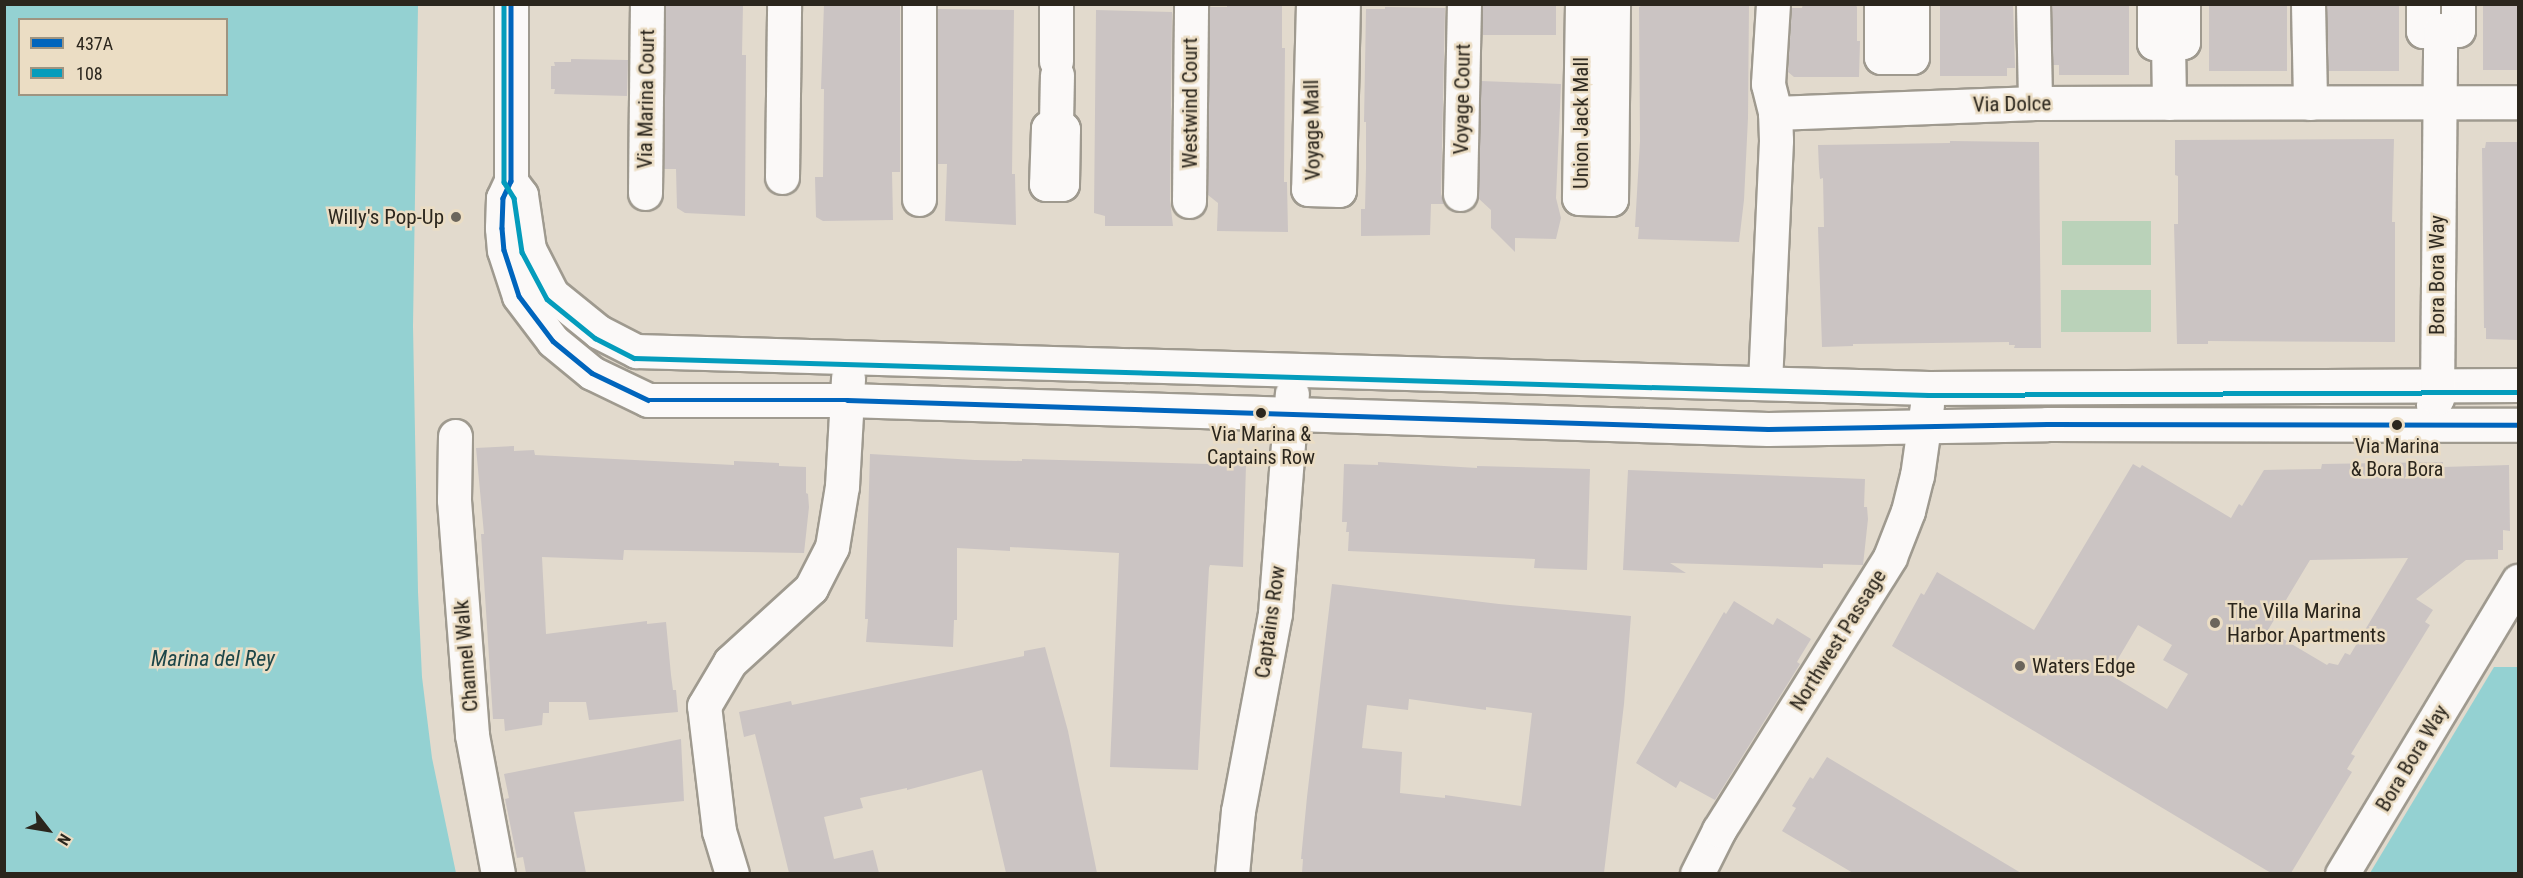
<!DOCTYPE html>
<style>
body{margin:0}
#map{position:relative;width:2523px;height:878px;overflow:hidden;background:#e2dacd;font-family:"Roboto Condensed",sans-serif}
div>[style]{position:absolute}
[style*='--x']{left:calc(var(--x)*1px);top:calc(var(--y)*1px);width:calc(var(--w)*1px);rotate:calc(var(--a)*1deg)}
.green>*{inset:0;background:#bad2b9;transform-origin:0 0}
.water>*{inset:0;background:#94d1d2}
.building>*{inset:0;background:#cbc4c3;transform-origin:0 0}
.roads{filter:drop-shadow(2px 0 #9f9a8f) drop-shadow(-2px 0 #9f9a8f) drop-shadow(0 2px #9f9a8f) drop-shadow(0 -2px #9f9a8f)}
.minor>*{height:33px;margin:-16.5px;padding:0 16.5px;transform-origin:16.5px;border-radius:16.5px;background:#fbf9f8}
.bus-1>*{height:4.5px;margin:-2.25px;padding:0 2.25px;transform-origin:2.25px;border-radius:2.25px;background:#0065bd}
.bus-2>*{height:4.5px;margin:-2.25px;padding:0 2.25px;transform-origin:2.25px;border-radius:2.25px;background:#049cbc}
.dots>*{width:16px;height:16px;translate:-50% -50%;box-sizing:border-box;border:3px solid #ebddc4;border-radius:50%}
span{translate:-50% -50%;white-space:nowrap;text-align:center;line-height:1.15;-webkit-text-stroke:5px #ebddc4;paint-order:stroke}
.bus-label{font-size:20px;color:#2b261d}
.street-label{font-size:21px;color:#2b261d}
.poi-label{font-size:21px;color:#2b261d}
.right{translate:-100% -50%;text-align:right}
.left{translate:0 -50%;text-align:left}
.water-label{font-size:22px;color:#1c4649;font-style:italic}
.frame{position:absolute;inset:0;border:6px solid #2b261d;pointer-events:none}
.legend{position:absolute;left:18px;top:18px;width:210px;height:78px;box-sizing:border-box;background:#ebddc4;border:2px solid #9e9481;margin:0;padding:8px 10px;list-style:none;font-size:18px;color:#2b261d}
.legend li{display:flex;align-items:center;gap:12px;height:30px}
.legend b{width:30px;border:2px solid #9e9481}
.north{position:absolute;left:18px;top:800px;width:60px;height:60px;-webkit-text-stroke:4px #ebddc4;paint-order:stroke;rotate:121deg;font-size:16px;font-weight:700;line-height:24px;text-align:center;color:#2b261d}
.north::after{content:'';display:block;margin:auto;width:21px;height:27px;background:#2b261d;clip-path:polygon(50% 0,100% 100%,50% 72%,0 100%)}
</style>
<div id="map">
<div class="green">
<i style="left:2062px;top:221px;width:89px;height:44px"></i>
<i style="left:2061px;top:290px;width:90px;height:42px"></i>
</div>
<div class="water">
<i style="clip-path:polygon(evenodd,5px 4px,418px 5px,413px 326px,418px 592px,422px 677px,432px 758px,456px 873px,5px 873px,5px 4px,20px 20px,226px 20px,226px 94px,20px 94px,20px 20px)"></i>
<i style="clip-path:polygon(2494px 667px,2518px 667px,2518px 873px,2370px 873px)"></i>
</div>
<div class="building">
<i style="clip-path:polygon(666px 4px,743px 4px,742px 55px,746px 55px,745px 216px,685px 213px,677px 208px,676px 169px,664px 169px)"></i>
<i style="clip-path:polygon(824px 4px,900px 4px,900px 172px,892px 172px,893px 220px,823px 221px,816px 217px,815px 177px,823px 177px,824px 89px,821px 89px)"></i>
<i style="left:1483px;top:4px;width:73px;height:31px"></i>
<i style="clip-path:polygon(1644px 4px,1749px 4px,1748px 118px,1744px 200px,1739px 242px,1638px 239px,1639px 227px,1635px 227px,1640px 141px,1639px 7px)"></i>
<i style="clip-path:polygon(1803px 4px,1855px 4px,1857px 7px,1857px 41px,1860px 41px,1859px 77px,1794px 77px,1788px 72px,1792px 8px,1802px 8px)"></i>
<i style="clip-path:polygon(1940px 4px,2013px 4px,2015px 68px,2007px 68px,2007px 76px,1940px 76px)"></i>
<i style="clip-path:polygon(2052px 4px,2129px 4px,2129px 75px,2059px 75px,2059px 65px,2053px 65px)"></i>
<i style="left:2209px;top:4px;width:78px;height:67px"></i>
<i style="left:2327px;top:4px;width:72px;height:67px"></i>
<i style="left:2483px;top:4px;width:35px;height:66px"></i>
<i style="clip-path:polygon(1227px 5px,1282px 5px,1282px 48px,1285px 48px,1284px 182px,1287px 182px,1288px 232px,1217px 231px,1218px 203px,1208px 195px,1210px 7px,1227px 7px)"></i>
<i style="clip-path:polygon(1385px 7px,1445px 8px,1441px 194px,1444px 204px,1431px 204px,1430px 235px,1361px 236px,1361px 209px,1365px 209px,1366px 168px,1366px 122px,1364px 122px,1366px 9px,1385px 9px)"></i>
<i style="clip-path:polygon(938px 9px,1014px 10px,1012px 174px,1015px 174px,1016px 225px,945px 221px,947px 164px,938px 164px)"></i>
<i style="clip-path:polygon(1096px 10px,1172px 12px,1170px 201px,1173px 226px,1105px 226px,1105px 216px,1094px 213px)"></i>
<i style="clip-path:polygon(571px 59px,628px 60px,627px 96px,554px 94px,555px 89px,551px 89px,551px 66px,555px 66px,554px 62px,571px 62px)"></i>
<i style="clip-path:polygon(1481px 81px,1561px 84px,1556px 198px,1561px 218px,1556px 239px,1515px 238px,1515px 252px,1491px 228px,1491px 210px,1478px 198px)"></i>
<i style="clip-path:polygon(2394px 139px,2392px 222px,2395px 222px,2395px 342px,2208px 341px,2208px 344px,2177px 344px,2174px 224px,2178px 224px,2178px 176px,2175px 175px,2175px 140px)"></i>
<i style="clip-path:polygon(1950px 141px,2039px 142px,2041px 348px,2014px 348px,2015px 345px,2009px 345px,2009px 342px,1853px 344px,1853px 346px,1822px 347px,1818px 227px,1824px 227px,1823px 178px,1820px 179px,1819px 169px,1818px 145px,1950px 143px)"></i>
<i style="clip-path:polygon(2486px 142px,2518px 142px,2518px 340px,2486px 339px,2486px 328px,2484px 328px,2482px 148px,2485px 148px)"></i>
<i style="clip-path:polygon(514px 446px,514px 451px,534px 450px,535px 455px,734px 465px,734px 461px,779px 463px,779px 466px,806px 467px,806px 493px,808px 494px,809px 507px,804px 553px,624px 550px,623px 560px,542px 557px,546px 634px,647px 621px,647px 624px,666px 622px,671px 675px,673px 690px,676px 690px,678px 712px,589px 720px,586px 702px,549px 702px,549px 713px,543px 713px,542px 725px,505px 731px,504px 719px,493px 719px,481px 534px,484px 534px,476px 448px)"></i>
<i style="clip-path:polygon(870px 454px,975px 460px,1022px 461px,1022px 459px,1246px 465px,1243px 567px,1210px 565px,1209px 568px,1198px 770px,1110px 767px,1119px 553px,1010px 547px,1010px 551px,957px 548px,957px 620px,954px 620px,953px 647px,866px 642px,868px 619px,865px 619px)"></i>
<i style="clip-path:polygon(1378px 462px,1477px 468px,1477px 466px,1590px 469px,1587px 570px,1534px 568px,1535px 559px,1348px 551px,1349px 532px,1346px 532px,1347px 522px,1342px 522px,1344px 464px,1378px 465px)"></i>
<i style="clip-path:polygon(evenodd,2443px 462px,2443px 467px,2509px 465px,2510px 531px,2503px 530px,2503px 550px,2498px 550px,2498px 559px,2466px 560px,2416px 599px,2433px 610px,2425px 622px,2430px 625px,2351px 754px,2355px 756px,2347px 769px,2352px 772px,2291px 873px,2271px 873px,1892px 646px,1921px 593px,1924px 595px,1937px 572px,2034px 630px,2133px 464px,2140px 468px,2142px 465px,2231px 518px,2239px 504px,2242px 506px,2264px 470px,2321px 469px,2322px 464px,2443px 462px,2408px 558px,2350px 655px,2345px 653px,2338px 665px,2329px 663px,2327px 665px,2268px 630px,2310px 560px,2408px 558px,2443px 462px,2138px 625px,2172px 645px,2163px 660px,2188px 674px,2167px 709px,2109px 674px,2138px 625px)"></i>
<i style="clip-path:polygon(1628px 470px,1865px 479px,1864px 507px,1867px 507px,1868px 519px,1863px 565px,1823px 564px,1823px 568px,1670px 563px,1686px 573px,1623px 570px)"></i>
<i style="clip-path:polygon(evenodd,1332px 584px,1499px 604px,1631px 616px,1624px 704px,1604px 873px,1302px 873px,1303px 859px,1301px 859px,1307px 797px,1332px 584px,1409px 699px,1486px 710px,1486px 707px,1532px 713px,1521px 806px,1445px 795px,1445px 798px,1400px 793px,1402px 752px,1362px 748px,1367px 705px,1408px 710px,1409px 699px)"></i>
<i style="clip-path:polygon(1734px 601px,1773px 625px,1777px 618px,1811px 639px,1797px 662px,1800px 664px,1715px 800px,1680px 781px,1676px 788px,1636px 763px,1724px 612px,1726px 614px)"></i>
<i style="clip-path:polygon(1045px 647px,1068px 731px,1097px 873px,1006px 873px,982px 770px,907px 790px,907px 788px,860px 798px,863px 808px,824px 817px,834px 859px,873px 850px,879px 873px,789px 873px,755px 734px,744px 737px,739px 712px,791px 701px,792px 705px,1024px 656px,1024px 651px)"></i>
<i style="clip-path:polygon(681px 739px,684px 801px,574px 812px,586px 873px,526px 873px,523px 857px,517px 858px,505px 799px,509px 798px,504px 774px)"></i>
<i style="clip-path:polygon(1827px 757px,2021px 873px,1853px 873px,1782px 831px,1796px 808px,1792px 806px,1810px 777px,1813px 779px)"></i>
</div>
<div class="roads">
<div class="minor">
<i style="--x:511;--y:4;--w:177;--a:90"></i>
<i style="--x:511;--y:181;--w:19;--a:115"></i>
<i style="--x:503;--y:198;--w:30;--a:92"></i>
<i style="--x:502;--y:228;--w:22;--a:85"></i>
<i style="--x:504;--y:250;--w:48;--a:71.9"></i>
<i style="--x:519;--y:296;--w:56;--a:52.9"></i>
<i style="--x:553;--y:341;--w:50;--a:39.4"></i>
<i style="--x:592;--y:373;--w:62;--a:25.7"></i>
<i style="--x:648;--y:400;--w:199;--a:0"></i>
<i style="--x:847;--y:400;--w:921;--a:1.8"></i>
<i style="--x:1768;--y:429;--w:279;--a:-1"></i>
<i style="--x:2047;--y:424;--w:471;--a:0.1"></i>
<i style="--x:1056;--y:4;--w:57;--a:90"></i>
<i style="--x:1313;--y:4;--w:185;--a:91.5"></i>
<i style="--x:1308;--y:189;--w:31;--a:2"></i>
<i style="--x:1339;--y:190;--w:186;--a:-88.8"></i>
<i style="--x:1582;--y:4;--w:194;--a:90.9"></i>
<i style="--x:1579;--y:198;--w:32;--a:2"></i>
<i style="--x:1611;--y:199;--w:195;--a:-89.4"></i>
<i style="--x:1773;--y:4;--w:80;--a:93.6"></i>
<i style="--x:1768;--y:84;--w:30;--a:76"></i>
<i style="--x:1881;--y:4;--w:53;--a:90"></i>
<i style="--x:1881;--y:57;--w:31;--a:0"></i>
<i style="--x:1912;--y:57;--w:53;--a:-90"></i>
<i style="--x:2033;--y:4;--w:99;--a:88.8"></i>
<i style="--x:2154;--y:4;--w:39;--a:90"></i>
<i style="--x:2154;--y:43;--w:29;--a:-2"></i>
<i style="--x:2183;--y:42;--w:38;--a:-90"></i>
<i style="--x:2308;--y:4;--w:99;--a:88.8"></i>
<i style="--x:2423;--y:4;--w:27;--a:90"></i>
<i style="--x:2423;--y:31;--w:35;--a:-2"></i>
<i style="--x:2458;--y:30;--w:26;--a:-90"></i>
<i style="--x:2168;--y:43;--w:60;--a:89"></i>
<i style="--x:1056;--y:122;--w:10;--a:143"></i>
<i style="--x:1048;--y:128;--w:56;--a:92"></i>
<i style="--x:1046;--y:184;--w:16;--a:0"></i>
<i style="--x:1062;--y:184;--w:55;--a:-89"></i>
<i style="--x:1063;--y:129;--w:10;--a:-135"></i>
<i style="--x:1056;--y:122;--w:47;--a:-88.8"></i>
<i style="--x:782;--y:177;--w:173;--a:-89.3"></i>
<i style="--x:512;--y:183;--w:15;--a:53"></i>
<i style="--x:521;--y:195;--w:55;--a:81.6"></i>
<i style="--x:529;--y:249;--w:51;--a:62.9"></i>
<i style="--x:552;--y:294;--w:60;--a:39"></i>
<i style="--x:599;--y:332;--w:42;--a:27.2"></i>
<i style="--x:636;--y:351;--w:1293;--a:1.64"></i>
<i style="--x:1928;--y:388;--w:590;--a:-0.29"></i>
<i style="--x:645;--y:193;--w:189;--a:-89.4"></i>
<i style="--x:1460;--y:194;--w:190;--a:-88.8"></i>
<i style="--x:919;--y:199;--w:195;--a:-90"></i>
<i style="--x:1189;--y:201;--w:197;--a:-89.4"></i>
<i style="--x:1765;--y:383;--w:243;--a:-87.4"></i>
<i style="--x:1776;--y:140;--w:27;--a:-92"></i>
<i style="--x:1775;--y:113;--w:260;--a:-2.2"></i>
<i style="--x:2035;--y:103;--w:483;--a:-0.1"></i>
<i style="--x:2433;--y:405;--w:8;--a:-60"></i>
<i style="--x:2437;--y:398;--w:368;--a:-89.5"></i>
<i style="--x:455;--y:436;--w:64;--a:90.9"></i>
<i style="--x:454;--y:500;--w:236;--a:85.6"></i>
<i style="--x:472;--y:735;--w:141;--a:79.4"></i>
<i style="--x:732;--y:874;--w:45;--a:-106.8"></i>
<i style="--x:719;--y:831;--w:126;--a:-96.8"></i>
<i style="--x:704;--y:706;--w:51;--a:-59.4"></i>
<i style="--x:730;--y:662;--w:110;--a:-42.4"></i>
<i style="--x:811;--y:588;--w:46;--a:-62.9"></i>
<i style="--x:832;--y:547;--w:62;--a:-80.7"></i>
<i style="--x:842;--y:486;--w:108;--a:-86.8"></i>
<i style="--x:1232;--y:874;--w:63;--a:-84.6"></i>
<i style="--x:1238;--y:811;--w:201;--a:-79.4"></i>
<i style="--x:1275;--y:613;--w:220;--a:-85.6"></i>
<i style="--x:1697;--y:874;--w:49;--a:-63.4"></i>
<i style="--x:1719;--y:830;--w:322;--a:-57.9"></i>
<i style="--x:1890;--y:557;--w:49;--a:-68.6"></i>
<i style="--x:1908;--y:511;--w:36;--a:-76"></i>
<i style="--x:1917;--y:476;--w:72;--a:-82"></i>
<i style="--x:2342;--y:874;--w:342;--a:-59"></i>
</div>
</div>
<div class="bus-1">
<i style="--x:511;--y:4;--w:177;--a:90"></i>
<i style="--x:511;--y:181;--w:19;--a:115"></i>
<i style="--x:503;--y:198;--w:30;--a:92"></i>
<i style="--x:502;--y:228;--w:22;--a:85"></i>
<i style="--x:504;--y:250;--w:48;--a:71.9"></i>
<i style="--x:519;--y:296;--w:56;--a:52.9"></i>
<i style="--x:553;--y:341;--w:50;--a:39.4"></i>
<i style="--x:592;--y:373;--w:62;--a:25.7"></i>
<i style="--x:648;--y:400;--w:199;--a:0"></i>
<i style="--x:847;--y:400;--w:921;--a:1.8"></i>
<i style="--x:1768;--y:429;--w:279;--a:-1"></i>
<i style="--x:2047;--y:424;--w:471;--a:0.1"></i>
</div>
<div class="bus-2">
<i style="--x:504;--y:4;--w:178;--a:90"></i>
<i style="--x:504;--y:182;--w:19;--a:58"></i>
<i style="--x:514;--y:198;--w:55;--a:81.6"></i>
<i style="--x:522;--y:252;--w:53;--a:62"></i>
<i style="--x:547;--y:299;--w:62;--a:39.1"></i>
<i style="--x:595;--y:338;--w:44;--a:27.1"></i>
<i style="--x:634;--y:358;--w:1295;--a:1.64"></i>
<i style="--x:1928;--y:395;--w:590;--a:-0.29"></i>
</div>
<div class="dots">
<i style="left:456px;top:217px;background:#6b655b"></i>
<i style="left:1261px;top:413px;background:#2b261d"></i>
<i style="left:2397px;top:425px;background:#2b261d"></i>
<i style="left:2215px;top:623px;background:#6b655b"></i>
<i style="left:2020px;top:666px;background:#6b655b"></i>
</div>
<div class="bus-label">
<span style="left:1261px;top:446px">Via Marina &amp;<br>Captains Row</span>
<span style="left:2397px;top:458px">Via Marina<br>&amp; Bora Bora</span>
</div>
<div class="street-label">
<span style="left:646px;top:99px;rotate:-89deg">Via Marina Court</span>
<span style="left:1462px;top:99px;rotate:-89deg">Voyage Court</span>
<span style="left:1190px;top:103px;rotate:-90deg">Westwind Court</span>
<span style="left:2012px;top:104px;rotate:-1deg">Via Dolce</span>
<span style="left:1581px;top:123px;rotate:-90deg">Union Jack Mall</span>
<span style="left:1312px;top:130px;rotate:-91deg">Voyage Mall</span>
<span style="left:2437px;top:275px;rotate:-90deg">Bora Bora Way</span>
<span style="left:1270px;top:622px;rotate:-82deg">Captains Row</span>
<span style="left:1838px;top:640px;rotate:-58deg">Northwest Passage</span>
<span style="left:466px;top:656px;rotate:-95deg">Channel Walk</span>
<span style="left:2412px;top:758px;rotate:-59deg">Bora Bora Way</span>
</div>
<div class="poi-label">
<span class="right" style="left:444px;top:217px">Willy's Pop-Up</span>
<span class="left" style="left:2227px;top:623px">The Villa Marina<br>Harbor Apartments</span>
<span class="left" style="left:2032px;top:666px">Waters Edge</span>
</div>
<div class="water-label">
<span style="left:213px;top:659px">Marina del Rey</span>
</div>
<div class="frame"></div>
<ul class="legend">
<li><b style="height:8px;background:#0065bd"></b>437A</li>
<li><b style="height:8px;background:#049cbc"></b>108</li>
</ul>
<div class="north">N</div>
</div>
